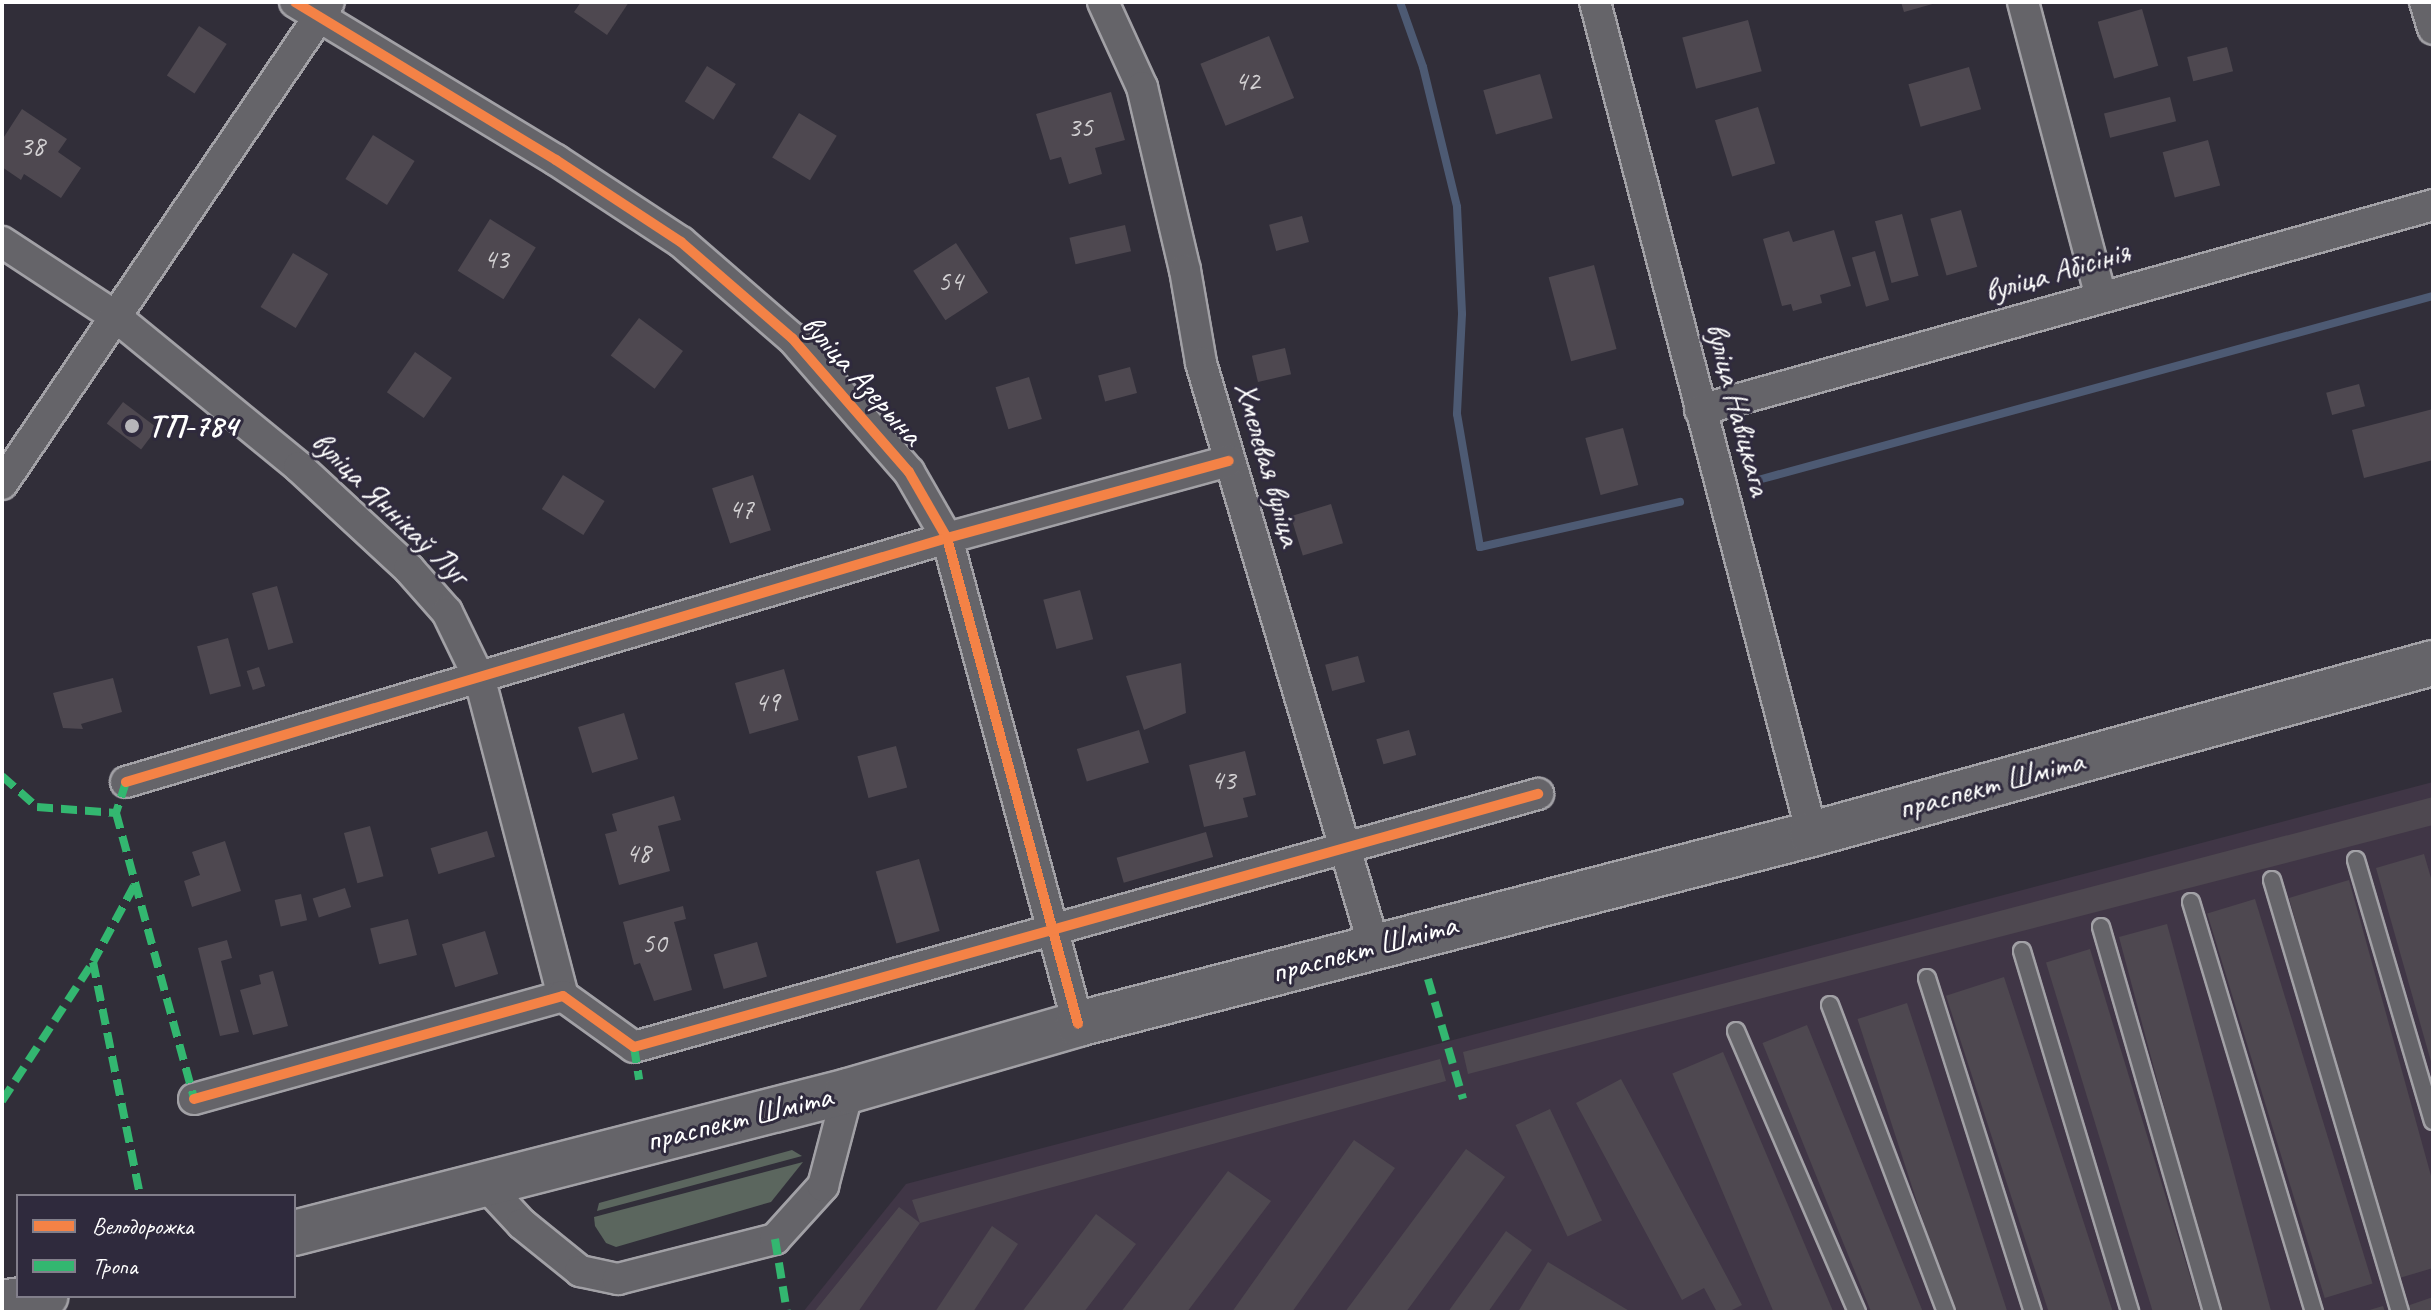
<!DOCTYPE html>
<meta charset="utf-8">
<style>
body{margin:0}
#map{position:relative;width:2435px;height:1314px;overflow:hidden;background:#312e39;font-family:Caveat,sans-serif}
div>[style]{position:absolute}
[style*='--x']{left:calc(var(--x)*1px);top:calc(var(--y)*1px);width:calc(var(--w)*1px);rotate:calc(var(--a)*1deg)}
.built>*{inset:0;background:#403646}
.green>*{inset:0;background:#5b665e}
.stream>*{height:8px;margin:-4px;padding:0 4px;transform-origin:4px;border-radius:4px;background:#4d5a73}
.building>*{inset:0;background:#4e4850;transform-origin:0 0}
.roads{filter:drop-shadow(2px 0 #a2a1a6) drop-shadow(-2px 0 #a2a1a6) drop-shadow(0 2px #a2a1a6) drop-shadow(0 -2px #a2a1a6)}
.lane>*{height:16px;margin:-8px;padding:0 8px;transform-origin:8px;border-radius:8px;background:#656469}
.street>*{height:30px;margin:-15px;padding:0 15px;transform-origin:15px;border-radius:15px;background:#656469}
.primary>*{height:44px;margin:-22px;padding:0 22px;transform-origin:22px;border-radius:22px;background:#656469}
.quiet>*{height:8px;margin-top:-4px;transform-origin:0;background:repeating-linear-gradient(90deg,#33b770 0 16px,transparent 0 24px)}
.cycleway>*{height:10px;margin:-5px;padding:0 5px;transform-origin:5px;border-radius:5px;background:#f48246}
.dots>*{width:22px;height:22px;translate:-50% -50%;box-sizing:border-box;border:4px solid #2f2a3d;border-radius:50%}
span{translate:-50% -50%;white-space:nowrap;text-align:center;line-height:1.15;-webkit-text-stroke:6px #2f2a3d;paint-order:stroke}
.number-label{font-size:28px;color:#d3d1d3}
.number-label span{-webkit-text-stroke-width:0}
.street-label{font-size:32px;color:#fff}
.poi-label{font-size:32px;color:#fff;font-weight:700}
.left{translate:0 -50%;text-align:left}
.frame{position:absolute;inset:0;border:4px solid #fff;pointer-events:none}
.legend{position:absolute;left:16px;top:1194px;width:280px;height:104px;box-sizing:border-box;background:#2f2a3d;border:2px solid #827f8b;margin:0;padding:10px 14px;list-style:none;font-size:24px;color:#fff}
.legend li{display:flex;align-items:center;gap:16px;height:40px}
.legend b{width:40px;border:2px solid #827f8b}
</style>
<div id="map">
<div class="built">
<i style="clip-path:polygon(2433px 782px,2433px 1312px,803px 1312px,906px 1184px)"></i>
</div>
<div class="green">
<i style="clip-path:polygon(792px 1150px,802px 1156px,597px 1211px,599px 1203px)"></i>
<i style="clip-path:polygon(803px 1162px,771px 1202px,616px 1247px,606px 1243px,595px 1226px,594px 1217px)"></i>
</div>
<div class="stream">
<i style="--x:1400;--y:2;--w:69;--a:70.5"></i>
<i style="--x:1423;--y:67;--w:144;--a:76.3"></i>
<i style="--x:1457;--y:207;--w:107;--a:87.3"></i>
<i style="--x:1462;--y:314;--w:100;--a:92.9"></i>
<i style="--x:1457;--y:414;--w:135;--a:80.2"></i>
<i style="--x:1480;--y:547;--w:205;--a:-12.7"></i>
<i style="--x:1758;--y:480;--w:700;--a:-15.25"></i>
</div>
<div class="building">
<i style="clip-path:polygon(581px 2px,629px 2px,607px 35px,574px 12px)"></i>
<i style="clip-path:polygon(1901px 2px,1936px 2px,1936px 3px,1904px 12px)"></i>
<i style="left:2142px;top:9px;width:59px;height:46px;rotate:74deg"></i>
<i style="left:1748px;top:20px;width:53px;height:68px;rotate:75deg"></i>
<i style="left:199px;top:26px;width:33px;height:59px;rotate:33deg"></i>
<i style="left:1269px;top:36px;width:67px;height:74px;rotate:68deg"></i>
<i style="left:2227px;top:47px;width:25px;height:41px;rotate:76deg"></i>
<i style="left:707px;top:66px;width:34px;height:42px;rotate:32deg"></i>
<i style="left:1969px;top:67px;width:44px;height:63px;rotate:74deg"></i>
<i style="left:1540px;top:74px;width:46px;height:59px;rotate:74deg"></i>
<i style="clip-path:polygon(1111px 92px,1125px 140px,1095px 148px,1102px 174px,1069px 184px,1061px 157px,1050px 160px,1036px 114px)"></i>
<i style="left:2170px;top:97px;width:25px;height:68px;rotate:76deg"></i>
<i style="left:1758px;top:107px;width:59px;height:45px;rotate:73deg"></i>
<i style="clip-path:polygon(22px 109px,67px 139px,58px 152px,81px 168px,61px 198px,24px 174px,21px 180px,2px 167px,2px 140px)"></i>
<i style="left:799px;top:113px;width:44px;height:52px;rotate:31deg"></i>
<i style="left:373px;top:135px;width:49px;height:52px;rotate:32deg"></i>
<i style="left:2208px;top:140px;width:47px;height:47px;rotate:75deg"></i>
<i style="left:1961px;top:210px;width:59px;height:32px;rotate:74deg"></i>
<i style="left:1902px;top:214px;width:64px;height:28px;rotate:75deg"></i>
<i style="left:1302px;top:216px;width:27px;height:34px;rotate:75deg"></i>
<i style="left:490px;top:219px;width:54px;height:61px;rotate:32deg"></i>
<i style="left:1125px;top:225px;width:27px;height:57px;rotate:77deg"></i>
<i style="clip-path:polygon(1834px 230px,1851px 286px,1820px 295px,1822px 303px,1793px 311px,1791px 304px,1782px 306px,1763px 239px,1789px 231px,1793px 242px)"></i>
<i style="left:956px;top:243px;width:59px;height:51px;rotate:57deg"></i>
<i style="left:1875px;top:251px;width:51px;height:24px;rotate:74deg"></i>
<i style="left:293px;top:253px;width:41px;height:63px;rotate:31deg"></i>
<i style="left:1594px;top:265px;width:87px;height:47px;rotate:75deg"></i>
<i style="left:639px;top:318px;width:55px;height:47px;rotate:37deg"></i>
<i style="left:1285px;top:348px;width:27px;height:34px;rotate:77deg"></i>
<i style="left:415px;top:352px;width:45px;height:49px;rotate:35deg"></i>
<i style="left:1130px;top:367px;width:27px;height:33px;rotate:75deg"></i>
<i style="left:1029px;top:377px;width:44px;height:35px;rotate:73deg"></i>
<i style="left:2359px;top:384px;width:23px;height:34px;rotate:75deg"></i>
<i style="left:123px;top:402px;width:43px;height:27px;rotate:37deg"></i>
<i style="clip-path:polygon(2433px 409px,2433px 460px,2364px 478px,2352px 430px)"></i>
<i style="left:1623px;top:428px;width:59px;height:39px;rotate:75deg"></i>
<i style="left:563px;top:475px;width:49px;height:40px;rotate:32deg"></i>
<i style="left:753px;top:475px;width:58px;height:43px;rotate:72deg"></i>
<i style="left:1331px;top:504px;width:41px;height:42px;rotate:73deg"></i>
<i style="left:277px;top:586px;width:59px;height:26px;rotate:74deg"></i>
<i style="left:1080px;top:590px;width:51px;height:38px;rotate:75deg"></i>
<i style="left:228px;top:638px;width:50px;height:32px;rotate:75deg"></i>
<i style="left:1358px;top:656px;width:27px;height:34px;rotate:75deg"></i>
<i style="clip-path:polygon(1181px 663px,1186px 713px,1144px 730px,1126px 676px)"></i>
<i style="left:259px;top:667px;width:20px;height:13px;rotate:72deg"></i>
<i style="left:784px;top:669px;width:53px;height:51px;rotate:74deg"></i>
<i style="clip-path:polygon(113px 678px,122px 712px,81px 724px,83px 729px,63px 728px,53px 693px)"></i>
<i style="left:624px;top:713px;width:48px;height:48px;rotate:73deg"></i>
<i style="left:1139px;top:730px;width:34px;height:65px;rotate:73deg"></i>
<i style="left:1409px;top:730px;width:26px;height:34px;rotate:74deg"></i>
<i style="left:896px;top:746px;width:43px;height:40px;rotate:75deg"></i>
<i style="clip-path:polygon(1245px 751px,1256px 795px,1243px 798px,1248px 817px,1204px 827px,1189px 765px)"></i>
<i style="clip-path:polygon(674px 796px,681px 820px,658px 826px,670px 871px,619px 885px,605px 834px,617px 831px,612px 814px)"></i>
<i style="clip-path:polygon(2433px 797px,2433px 825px,1468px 1074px,1463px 1052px)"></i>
<i style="left:370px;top:826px;width:52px;height:27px;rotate:75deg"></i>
<i style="left:487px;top:831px;width:27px;height:59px;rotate:73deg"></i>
<i style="left:1206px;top:832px;width:26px;height:93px;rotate:74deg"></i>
<i style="clip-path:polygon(225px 841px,241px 891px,192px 907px,184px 881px,200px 875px,192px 852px)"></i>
<i style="clip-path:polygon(2424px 854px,2433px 885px,2432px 1065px,2376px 868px)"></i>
<i style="left:919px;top:859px;width:75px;height:45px;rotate:74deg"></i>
<i style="clip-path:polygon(2349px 880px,2433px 1183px,2433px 1268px,2396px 1279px,2289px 898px)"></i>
<i style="left:345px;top:888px;width:20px;height:34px;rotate:72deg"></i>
<i style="left:301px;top:894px;width:27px;height:27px;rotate:77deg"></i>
<i style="left:2255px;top:899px;width:402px;height:50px;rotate:73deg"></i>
<i style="clip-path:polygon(683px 906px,686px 919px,674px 922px,692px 990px,654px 1001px,640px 963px,634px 965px,623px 922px)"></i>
<i style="left:408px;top:919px;width:37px;height:39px;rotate:76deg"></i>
<i style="clip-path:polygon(2167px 924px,2271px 1311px,2266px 1312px,2219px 1312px,2119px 937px)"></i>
<i style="left:485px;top:931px;width:45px;height:45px;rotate:73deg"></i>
<i style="clip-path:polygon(227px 940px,232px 958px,221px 961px,239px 1032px,220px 1036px,198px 948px)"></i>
<i style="left:757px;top:942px;width:36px;height:45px;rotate:74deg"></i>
<i style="left:2090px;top:949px;width:379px;height:46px;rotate:73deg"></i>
<i style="clip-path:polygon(273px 971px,288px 1026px,253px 1035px,240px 990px,261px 984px,259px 975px)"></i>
<i style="left:2004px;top:977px;width:352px;height:61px;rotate:72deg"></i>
<i style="left:1907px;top:1003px;width:325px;height:52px;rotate:72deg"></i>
<i style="left:1807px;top:1025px;width:310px;height:48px;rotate:68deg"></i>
<i style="left:1723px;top:1052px;width:283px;height:55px;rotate:67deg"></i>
<i style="clip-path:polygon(1440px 1059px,1446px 1081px,920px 1223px,858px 1312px,814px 1312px,899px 1207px,920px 1223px,912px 1200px)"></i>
<i style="clip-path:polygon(1621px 1079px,1742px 1305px,1728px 1312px,1717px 1312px,1704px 1288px,1682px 1300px,1576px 1103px)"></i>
<i style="left:1550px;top:1109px;width:123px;height:38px;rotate:65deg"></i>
<i style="clip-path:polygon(1354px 1140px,1395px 1168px,1292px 1312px,1232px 1312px)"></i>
<i style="clip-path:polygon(1466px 1149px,1505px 1177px,1406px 1312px,1345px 1312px)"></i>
<i style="clip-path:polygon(1228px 1171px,1271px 1201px,1187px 1312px,1121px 1312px)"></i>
<i style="clip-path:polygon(1096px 1214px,1136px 1244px,1084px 1312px,1022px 1312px)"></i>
<i style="clip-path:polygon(992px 1226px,1018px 1244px,973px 1312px,935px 1312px)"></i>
<i style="clip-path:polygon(1506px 1231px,1532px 1250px,1488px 1312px,1448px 1312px)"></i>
<i style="clip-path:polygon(1548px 1262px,1631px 1312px,1518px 1312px)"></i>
<i style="clip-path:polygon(2433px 1297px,2433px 1312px,2406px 1312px,2404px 1307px)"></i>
<i style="clip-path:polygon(2383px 1306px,2385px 1312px,2366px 1312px,2366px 1311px)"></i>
</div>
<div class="roads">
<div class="lane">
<i style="--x:2356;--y:860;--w:272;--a:73.6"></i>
<i style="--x:2272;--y:880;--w:451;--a:73.5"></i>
<i style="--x:2191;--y:902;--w:428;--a:73.3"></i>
<i style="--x:2101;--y:927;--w:401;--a:73.9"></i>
<i style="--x:2022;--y:951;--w:377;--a:73.3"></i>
<i style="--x:1927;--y:978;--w:350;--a:72.4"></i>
<i style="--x:1830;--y:1005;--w:328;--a:69.3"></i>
<i style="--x:1736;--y:1031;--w:306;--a:66.7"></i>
</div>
<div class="street">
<i style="--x:295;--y:2;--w:305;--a:31.2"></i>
<i style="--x:556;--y:160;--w:149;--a:33.3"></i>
<i style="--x:681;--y:242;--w:147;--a:40.9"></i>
<i style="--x:792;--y:338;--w:178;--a:48.9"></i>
<i style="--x:909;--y:472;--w:76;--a:60.1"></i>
<i style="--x:947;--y:538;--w:503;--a:74.91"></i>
<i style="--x:1103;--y:2;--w:94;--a:65.4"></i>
<i style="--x:1142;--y:87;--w:188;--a:76.8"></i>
<i style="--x:1185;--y:270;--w:94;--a:80.2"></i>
<i style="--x:1201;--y:363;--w:608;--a:73.47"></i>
<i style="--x:1595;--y:2;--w:860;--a:75.38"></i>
<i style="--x:2023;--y:2;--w:305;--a:75.2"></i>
<i style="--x:2425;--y:2;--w:28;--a:73"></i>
<i style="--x:2;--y:242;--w:136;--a:33.3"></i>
<i style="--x:116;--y:317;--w:237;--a:39.3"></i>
<i style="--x:299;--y:467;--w:150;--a:42.8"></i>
<i style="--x:409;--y:569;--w:57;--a:48.5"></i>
<i style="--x:447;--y:612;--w:76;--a:64.1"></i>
<i style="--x:480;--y:680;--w:327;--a:75.3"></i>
<i style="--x:1700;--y:410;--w:761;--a:-15.62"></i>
<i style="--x:2;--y:484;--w:582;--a:-55.85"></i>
<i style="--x:126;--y:782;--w:856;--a:-16.55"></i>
<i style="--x:947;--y:538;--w:292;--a:-15.3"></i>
<i style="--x:194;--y:1099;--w:383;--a:-15.6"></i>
<i style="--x:563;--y:996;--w:87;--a:35.7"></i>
<i style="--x:634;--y:1047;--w:939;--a:-15.64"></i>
<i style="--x:484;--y:1183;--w:56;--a:47.2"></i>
<i style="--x:522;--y:1224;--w:75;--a:39"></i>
<i style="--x:580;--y:1271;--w:39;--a:12"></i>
<i style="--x:618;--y:1279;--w:162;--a:-14.3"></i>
<i style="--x:775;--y:1239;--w:72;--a:-47.8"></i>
<i style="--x:823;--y:1186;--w:98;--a:-75.3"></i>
</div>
<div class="primary">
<i style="--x:294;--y:1233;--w:572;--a:-14.38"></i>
<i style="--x:848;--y:1091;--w:240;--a:-16.2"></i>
<i style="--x:1078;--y:1024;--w:758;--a:-14.51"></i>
<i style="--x:1812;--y:834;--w:644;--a:-15.4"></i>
<i style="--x:2;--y:1303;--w:44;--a:-9.2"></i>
</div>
</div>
<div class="quiet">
<i style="--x:2;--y:776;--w:47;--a:41.5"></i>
<i style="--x:37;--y:807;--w:79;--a:4.3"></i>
<i style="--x:126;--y:782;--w:33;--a:108"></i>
<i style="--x:116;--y:813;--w:296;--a:74.7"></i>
<i style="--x:134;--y:886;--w:86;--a:118.3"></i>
<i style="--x:93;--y:962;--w:239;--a:78.6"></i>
<i style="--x:1428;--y:979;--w:125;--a:73.7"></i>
<i style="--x:634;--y:1047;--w:33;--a:81"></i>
<i style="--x:2;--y:1101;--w:166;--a:-56.8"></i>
<i style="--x:775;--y:1239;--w:74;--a:80.7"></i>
</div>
<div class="cycleway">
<i style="--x:295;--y:2;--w:305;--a:31.2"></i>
<i style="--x:556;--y:160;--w:149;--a:33.3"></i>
<i style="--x:681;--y:242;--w:147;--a:40.9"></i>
<i style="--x:792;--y:338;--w:178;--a:48.9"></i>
<i style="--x:909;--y:472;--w:76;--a:60.1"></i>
<i style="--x:947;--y:538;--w:503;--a:74.91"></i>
<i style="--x:126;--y:782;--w:856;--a:-16.55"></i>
<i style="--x:947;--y:538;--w:292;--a:-15.3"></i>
<i style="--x:194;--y:1099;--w:383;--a:-15.6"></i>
<i style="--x:563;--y:996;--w:87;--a:35.7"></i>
<i style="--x:634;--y:1047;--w:939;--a:-15.64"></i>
</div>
<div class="dots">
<i style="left:132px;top:426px;background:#b7b6ba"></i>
</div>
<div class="number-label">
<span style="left:1247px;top:81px">42</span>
<span style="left:1080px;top:127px">35</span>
<span style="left:32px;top:146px">38</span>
<span style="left:496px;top:259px">43</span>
<span style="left:950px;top:281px">54</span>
<span style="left:741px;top:509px">47</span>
<span style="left:767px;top:702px">49</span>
<span style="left:1223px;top:780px">43</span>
<span style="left:638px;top:853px">48</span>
<span style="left:654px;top:943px">50</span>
</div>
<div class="street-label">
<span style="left:2057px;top:272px;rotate:-16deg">вуліца Абісінія</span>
<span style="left:862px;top:380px;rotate:48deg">вуліца Азерына</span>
<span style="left:1738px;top:409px;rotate:75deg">вуліца Навіцкага</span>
<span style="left:1268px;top:464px;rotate:74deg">Хмелевая вуліца</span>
<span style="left:390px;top:508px;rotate:44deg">вуліца Яннікаў Луг</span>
<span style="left:1991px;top:785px;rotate:-15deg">праспект Шміта</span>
<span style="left:1364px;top:949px;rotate:-15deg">праспект Шміта</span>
<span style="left:739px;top:1119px;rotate:-14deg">праспект Шміта</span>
</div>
<div class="poi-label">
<span class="left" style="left:148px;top:426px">ТП-784</span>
</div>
<div class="frame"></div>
<ul class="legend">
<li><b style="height:10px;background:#f48246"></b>Велодорожка</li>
<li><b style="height:10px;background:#33b770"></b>Тропа</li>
</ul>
</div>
